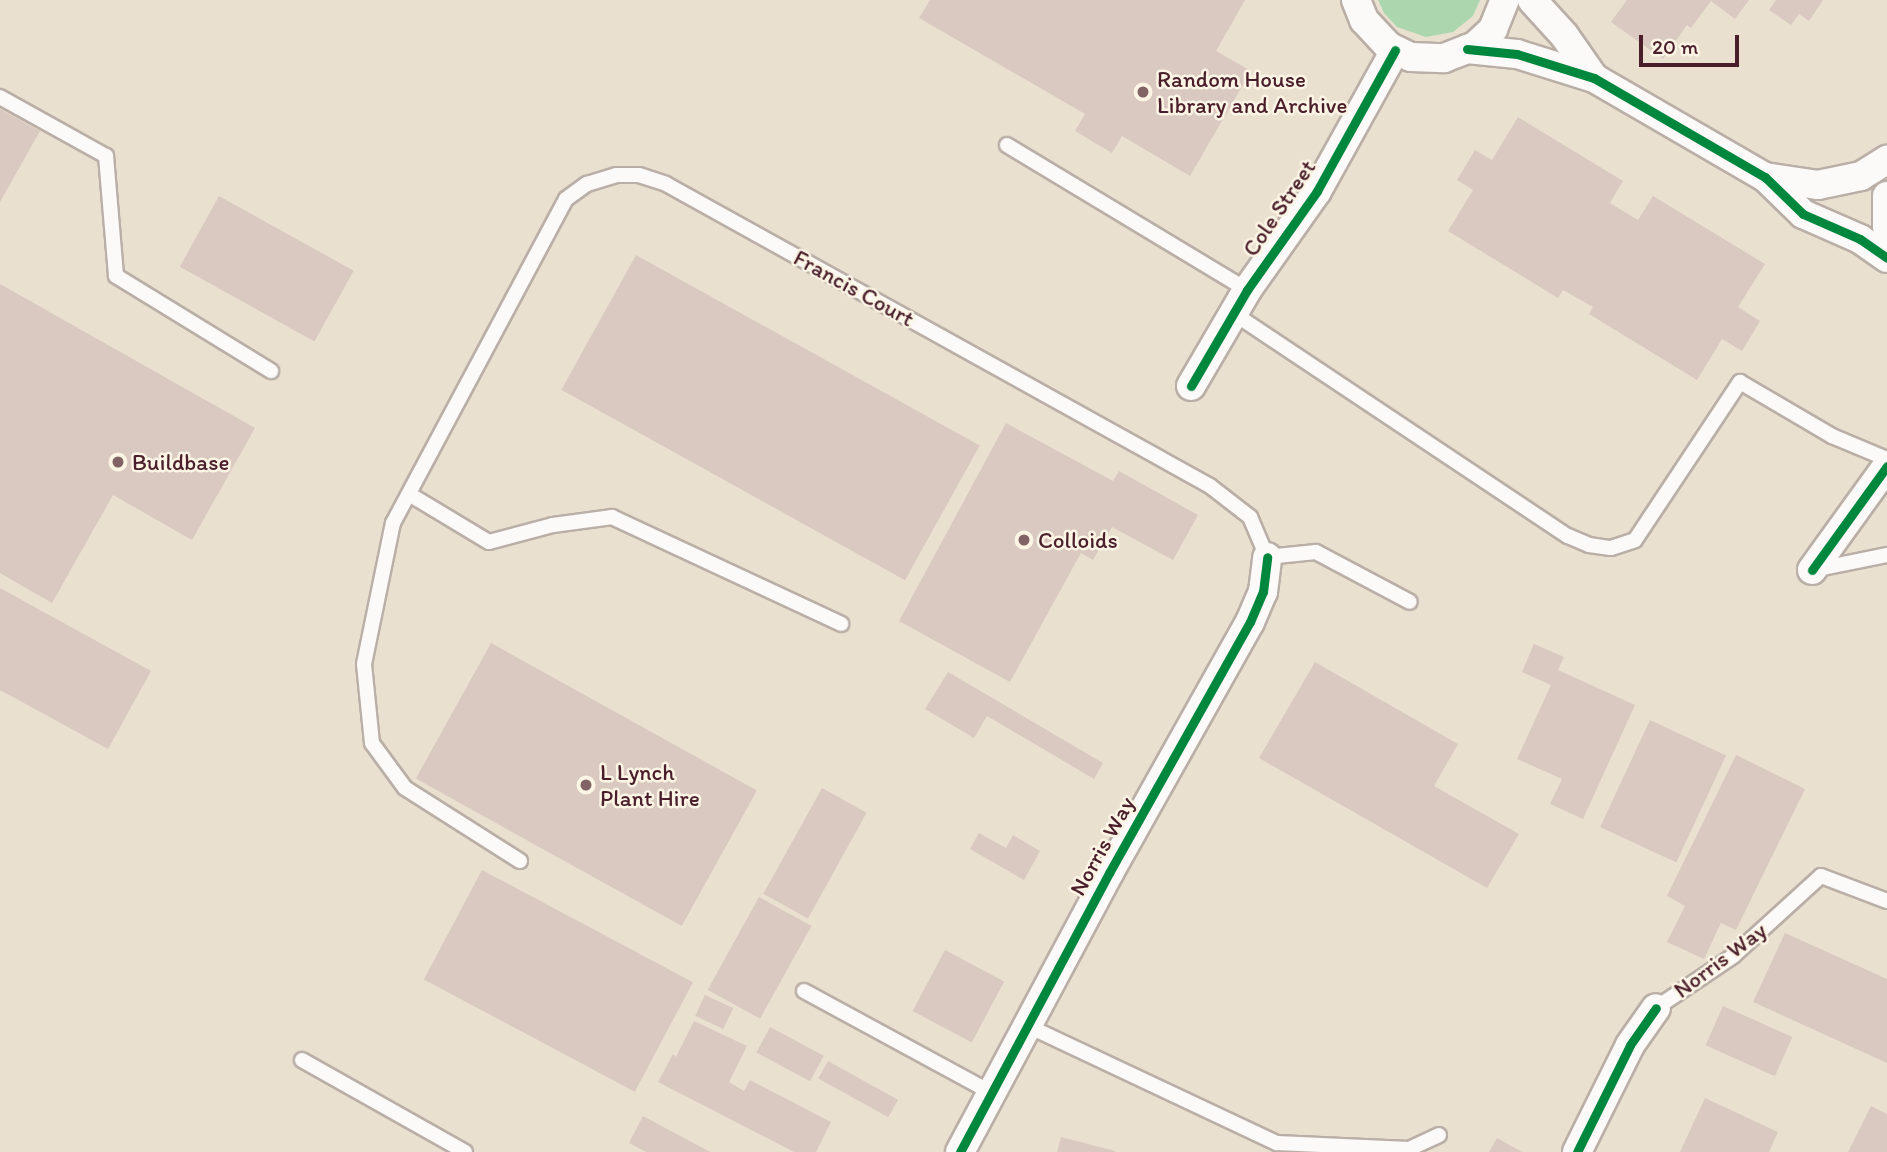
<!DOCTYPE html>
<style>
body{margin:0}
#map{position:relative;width:1887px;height:1152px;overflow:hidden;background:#eae0d0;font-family:Itim,sans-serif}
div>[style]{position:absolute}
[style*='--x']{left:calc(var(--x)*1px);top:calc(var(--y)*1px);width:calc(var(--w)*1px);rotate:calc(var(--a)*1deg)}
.green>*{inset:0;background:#acd7ae}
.building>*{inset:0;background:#d9c9c1;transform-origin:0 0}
.roads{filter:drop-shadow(2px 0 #baafa7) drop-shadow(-2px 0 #baafa7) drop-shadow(0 2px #baafa7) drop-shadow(0 -2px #baafa7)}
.lane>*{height:14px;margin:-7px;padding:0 7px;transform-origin:7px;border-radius:7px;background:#fcfaf8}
.street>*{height:28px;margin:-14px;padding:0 14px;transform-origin:14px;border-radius:14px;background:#fcfaf8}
.cycleway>*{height:9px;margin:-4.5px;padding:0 4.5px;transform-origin:4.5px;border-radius:4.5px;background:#00873e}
.dots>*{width:19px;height:19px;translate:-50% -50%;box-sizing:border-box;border:4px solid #fcf5e5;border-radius:50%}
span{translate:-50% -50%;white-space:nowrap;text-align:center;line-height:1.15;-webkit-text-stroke:5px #fcf5e5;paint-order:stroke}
.poi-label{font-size:23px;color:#4a1f2b}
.left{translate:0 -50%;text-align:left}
.street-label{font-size:23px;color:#4a1f2b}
.scale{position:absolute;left:1639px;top:35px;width:100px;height:32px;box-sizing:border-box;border:4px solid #4a1f2b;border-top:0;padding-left:9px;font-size:21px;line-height:24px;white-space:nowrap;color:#4a1f2b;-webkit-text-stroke:5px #fcf5e5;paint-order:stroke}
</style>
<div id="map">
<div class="green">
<i style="clip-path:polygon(1378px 0,1480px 0,1473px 16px,1453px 32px,1426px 37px,1397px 27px,1384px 13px)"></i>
</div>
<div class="building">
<i style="clip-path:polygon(930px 0,1245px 0,1216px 51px,1251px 71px,1190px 176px,1122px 136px,1112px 153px,1075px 131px,1085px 114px,919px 18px)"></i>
<i style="clip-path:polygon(1627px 0,1749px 0,1735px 19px,1711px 1px,1691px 28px,1687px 25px,1663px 59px,1611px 22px)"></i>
<i style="clip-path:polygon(1776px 0,1823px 0,1809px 21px,1799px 14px,1791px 25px,1769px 10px)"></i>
<i style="clip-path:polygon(0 109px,40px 131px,0 202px)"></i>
<i style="clip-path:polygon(1518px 117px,1623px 181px,1610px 203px,1638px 220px,1653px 196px,1765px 264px,1738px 307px,1760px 321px,1742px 351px,1722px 339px,1697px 380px,1589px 314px,1593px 307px,1563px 290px,1558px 298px,1448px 231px,1473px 190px,1457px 180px,1475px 150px,1492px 160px)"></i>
<i style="left:219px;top:196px;width:154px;height:81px;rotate:29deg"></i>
<i style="left:636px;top:255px;width:393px;height:154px;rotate:29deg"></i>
<i style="clip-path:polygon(0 284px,255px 428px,192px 540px,113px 495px,52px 603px,0 573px)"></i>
<i style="clip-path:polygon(1006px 423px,1113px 481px,1119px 471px,1198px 515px,1173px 560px,1112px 527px,1093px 560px,1081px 553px,1010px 682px,899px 621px)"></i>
<i style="clip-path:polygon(0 588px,151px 671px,108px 749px,0 690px)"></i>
<i style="left:491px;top:643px;width:304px;height:155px;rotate:29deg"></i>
<i style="clip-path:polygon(1534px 644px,1564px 657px,1558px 670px,1635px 705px,1583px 819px,1550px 804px,1562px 779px,1517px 759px,1551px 685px,1522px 672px)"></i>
<i style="clip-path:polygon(1315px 662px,1458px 744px,1434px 786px,1519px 834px,1487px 888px,1259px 758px)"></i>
<i style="clip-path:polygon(948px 672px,1103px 763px,1094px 779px,987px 716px,974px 738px,925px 709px)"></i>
<i style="left:1650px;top:720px;width:84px;height:118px;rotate:25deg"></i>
<i style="clip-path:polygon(1736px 755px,1805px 789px,1736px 930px,1721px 923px,1704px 959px,1667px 942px,1685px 906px,1667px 896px)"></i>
<i style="left:822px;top:788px;width:51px;height:121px;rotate:29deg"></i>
<i style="clip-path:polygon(979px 833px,1006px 848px,1013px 835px,1040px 851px,1024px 880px,970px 849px)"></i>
<i style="left:482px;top:870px;width:239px;height:124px;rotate:28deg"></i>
<i style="left:759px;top:897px;width:60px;height:106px;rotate:29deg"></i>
<i style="clip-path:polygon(1785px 933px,1887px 979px,1887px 1063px,1753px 1002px)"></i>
<i style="left:945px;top:950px;width:67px;height:69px;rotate:28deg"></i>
<i style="left:705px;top:995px;width:31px;height:23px;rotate:25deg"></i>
<i style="left:1723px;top:1006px;width:76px;height:43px;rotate:24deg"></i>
<i style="clip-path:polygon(694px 1021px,747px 1046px,729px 1082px,744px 1091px,750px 1080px,831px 1122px,816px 1152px,794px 1152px,658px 1082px,673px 1054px,676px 1057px)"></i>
<i style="left:770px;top:1027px;width:61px;height:29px;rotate:28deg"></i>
<i style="left:828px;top:1061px;width:80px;height:20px;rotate:29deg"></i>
<i style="clip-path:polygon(1705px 1098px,1778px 1132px,1769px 1152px,1680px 1152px)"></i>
<i style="clip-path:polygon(1871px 1106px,1887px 1114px,1887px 1152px,1848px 1152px)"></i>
<i style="clip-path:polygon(643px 1116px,710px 1152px,646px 1152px,629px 1143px)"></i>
<i style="clip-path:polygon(1061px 1137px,1115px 1151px,1115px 1152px,1057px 1152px)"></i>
<i style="clip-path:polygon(1497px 1138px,1522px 1152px,1489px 1152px)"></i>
</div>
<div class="roads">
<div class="lane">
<i style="--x:0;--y:97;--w:121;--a:29.1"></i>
<i style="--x:106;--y:156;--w:120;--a:85.2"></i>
<i style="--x:116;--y:276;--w:182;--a:31.5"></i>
<i style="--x:1007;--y:145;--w:280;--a:31.1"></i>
<i style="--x:1233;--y:313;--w:402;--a:33.7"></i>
<i style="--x:1568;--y:536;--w:23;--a:23"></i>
<i style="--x:1589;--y:545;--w:22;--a:8"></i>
<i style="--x:1611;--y:548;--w:25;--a:-18"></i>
<i style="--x:1635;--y:540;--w:190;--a:-56.4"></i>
<i style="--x:1740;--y:382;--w:107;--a:30.4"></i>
<i style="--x:1832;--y:436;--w:60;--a:22.7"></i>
<i style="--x:409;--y:494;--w:93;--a:31"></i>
<i style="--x:489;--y:542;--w:66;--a:-14.9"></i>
<i style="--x:553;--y:525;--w:60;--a:-7.7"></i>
<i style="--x:612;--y:517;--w:253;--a:25"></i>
<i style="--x:1813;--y:570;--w:76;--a:-11.5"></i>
<i style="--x:520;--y:861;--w:136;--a:-147.6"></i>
<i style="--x:405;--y:788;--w:56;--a:-126.3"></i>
<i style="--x:372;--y:743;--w:79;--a:-95.8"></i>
<i style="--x:364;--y:664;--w:144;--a:-78.4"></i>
<i style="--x:393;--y:523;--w:367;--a:-61.9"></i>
<i style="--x:566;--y:199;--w:26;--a:-36"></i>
<i style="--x:587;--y:184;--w:30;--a:-17"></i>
<i style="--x:616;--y:175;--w:23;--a:0"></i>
<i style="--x:639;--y:175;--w:28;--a:18"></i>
<i style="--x:666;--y:184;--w:622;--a:29.04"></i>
<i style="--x:1210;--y:486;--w:51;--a:37.8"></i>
<i style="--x:1250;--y:517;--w:43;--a:67"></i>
<i style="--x:1267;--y:557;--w:49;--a:-5.8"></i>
<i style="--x:1316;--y:552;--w:106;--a:28"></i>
<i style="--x:804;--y:991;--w:214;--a:28.5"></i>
<i style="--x:1656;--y:1008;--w:93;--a:-34"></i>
<i style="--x:1733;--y:956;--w:119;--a:-42.3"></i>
<i style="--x:1821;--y:876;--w:71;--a:20.7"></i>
<i style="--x:1028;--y:1026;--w:275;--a:25.2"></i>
<i style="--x:1277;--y:1143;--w:132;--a:2.6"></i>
<i style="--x:1409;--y:1149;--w:33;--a:-25"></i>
<i style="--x:302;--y:1060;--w:187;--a:29.4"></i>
</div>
<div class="street">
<i style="--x:1356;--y:0;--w:22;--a:68"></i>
<i style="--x:1364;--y:20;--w:35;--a:47"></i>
<i style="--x:1388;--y:46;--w:25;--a:26"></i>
<i style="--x:1411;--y:57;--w:33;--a:2"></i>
<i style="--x:1444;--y:58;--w:33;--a:-21"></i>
<i style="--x:1475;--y:46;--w:25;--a:-43"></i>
<i style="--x:1493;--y:29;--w:31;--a:-68"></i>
<i style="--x:1532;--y:0;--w:47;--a:47.6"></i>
<i style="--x:1564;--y:35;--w:52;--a:55.1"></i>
<i style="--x:1467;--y:49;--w:50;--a:5.7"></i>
<i style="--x:1517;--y:54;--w:81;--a:17.3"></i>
<i style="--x:1594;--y:78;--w:198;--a:30.1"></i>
<i style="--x:1765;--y:177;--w:53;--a:44.2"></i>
<i style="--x:1803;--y:214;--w:62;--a:23.7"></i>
<i style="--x:1860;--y:239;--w:33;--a:35"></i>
<i style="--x:1765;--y:177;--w:54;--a:8.6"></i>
<i style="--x:1818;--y:185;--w:44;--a:-11.8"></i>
<i style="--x:1861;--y:176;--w:31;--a:-32"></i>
<i style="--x:1887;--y:196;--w:31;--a:90"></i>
<i style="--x:1191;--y:386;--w:111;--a:-59.7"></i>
<i style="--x:1247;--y:290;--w:121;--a:-54.7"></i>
<i style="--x:1317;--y:191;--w:161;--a:-61"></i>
<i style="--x:1812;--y:570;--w:128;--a:-54.2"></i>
<i style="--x:960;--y:1152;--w:316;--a:-61.9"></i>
<i style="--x:1109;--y:873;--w:288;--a:-60.7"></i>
<i style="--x:1250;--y:622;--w:33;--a:-67"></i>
<i style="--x:1263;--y:592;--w:35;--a:-83"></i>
<i style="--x:1577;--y:1152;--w:119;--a:-63.6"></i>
<i style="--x:1630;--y:1045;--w:45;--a:-54.9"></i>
</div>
</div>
<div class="cycleway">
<i style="--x:1467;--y:49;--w:50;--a:5.7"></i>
<i style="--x:1517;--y:54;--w:81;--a:17.3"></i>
<i style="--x:1594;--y:78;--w:198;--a:30.1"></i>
<i style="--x:1765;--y:177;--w:53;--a:44.2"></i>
<i style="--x:1803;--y:214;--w:62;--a:23.7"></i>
<i style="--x:1860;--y:239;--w:33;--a:35"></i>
<i style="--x:1191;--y:386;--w:111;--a:-59.7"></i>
<i style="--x:1247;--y:290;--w:121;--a:-54.7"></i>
<i style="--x:1317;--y:191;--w:161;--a:-61"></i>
<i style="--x:1812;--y:570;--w:128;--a:-54.2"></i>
<i style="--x:960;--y:1152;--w:316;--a:-61.9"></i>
<i style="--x:1109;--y:873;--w:288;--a:-60.7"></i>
<i style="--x:1250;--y:622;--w:33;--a:-67"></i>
<i style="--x:1263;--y:592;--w:35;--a:-83"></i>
<i style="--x:1577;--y:1152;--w:119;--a:-63.6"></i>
<i style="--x:1630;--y:1045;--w:45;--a:-54.9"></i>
</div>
<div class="dots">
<i style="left:1143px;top:92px;background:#826365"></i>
<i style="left:118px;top:462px;background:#826365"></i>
<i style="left:1024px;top:540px;background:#826365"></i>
<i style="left:586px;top:785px;background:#826365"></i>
</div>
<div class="poi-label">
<span class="left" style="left:1157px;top:92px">Random House<br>Library and Archive</span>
<span class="left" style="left:132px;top:462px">Buildbase</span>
<span class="left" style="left:1038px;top:540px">Colloids</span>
<span class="left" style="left:600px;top:785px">L Lynch<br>Plant Hire</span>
</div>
<div class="street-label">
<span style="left:1279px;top:208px;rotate:-56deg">Cole Street</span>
<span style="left:854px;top:288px;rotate:29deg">Francis Court</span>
<span style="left:1102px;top:846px;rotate:-61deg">Norris Way</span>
<span style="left:1720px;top:960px;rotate:-37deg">Norris Way</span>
</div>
<div class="scale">20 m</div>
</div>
